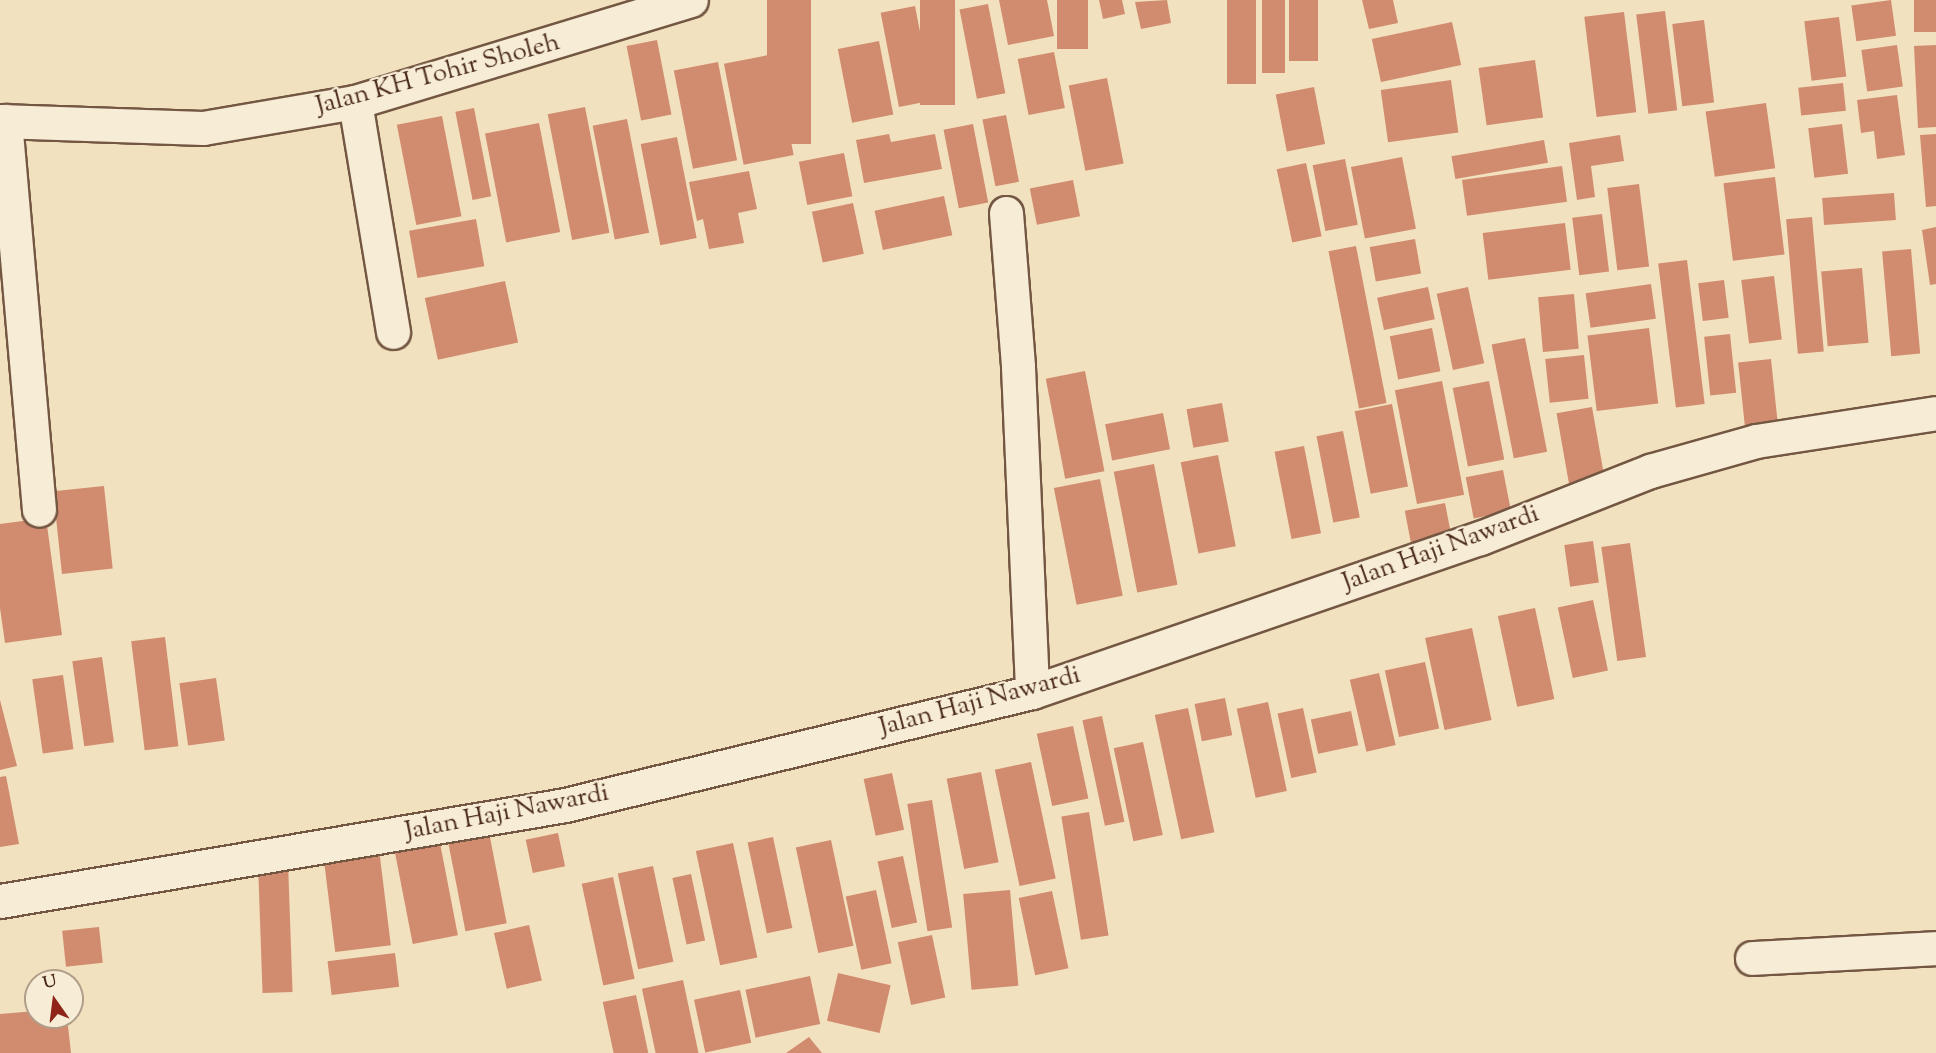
<!DOCTYPE html>
<style>
body{margin:0}
#map{position:relative;width:1936px;height:1053px;overflow:hidden;background:#f2e1be;font-family:"Sorts Mill Goudy",serif}
div>[style]{position:absolute}
[style*='--x']{left:calc(var(--x)*1px);top:calc(var(--y)*1px);width:calc(var(--w)*1px);rotate:calc(var(--a)*1deg)}
.building>*{inset:0;background:#d18b6f;transform-origin:0 0}
.roads{filter:drop-shadow(2px 0 #735743) drop-shadow(-2px 0 #735743) drop-shadow(0 2px #735743) drop-shadow(0 -2px #735743)}
.minor>*{height:33px;margin:-16.5px;padding:0 16.5px;transform-origin:16.5px;border-radius:16.5px;background:#f7ecd5}
span{translate:-50% -50%;white-space:nowrap;text-align:center;line-height:1.15;-webkit-text-stroke:4.5px #f7ecd5;paint-order:stroke}
.street-label{font-size:26px;color:#49291a}
.north{position:absolute;left:24px;top:969px;width:60px;height:60px;box-sizing:border-box;background:#f7ecd5;border:2px solid #b19e8a;border-radius:50%;rotate:346deg;font-size:16px;font-weight:700;line-height:24px;text-align:center;color:#49291a}
.north::after{content:'';display:block;margin:auto;width:21px;height:27px;background:#8f2418;clip-path:polygon(50% 0,100% 100%,50% 72%,0 100%)}
</style>
<div id="map">
<div class="building">
<i style="left:767px;top:0;width:44px;height:144px"></i>
<i style="left:920px;top:0;width:35px;height:105px"></i>
<i style="clip-path:polygon(999px 0,1047px 0,1054px 36px,1008px 45px)"></i>
<i style="left:1057px;top:0;width:31px;height:49px"></i>
<i style="clip-path:polygon(1099px 0,1122px 0,1125px 14px,1103px 19px)"></i>
<i style="clip-path:polygon(1167px 0,1171px 23px,1141px 29px,1135px 2px)"></i>
<i style="left:1227px;top:0;width:29px;height:84px"></i>
<i style="left:1262px;top:0;width:23px;height:73px"></i>
<i style="left:1289px;top:0;width:29px;height:61px"></i>
<i style="clip-path:polygon(1362px 0,1393px 0,1398px 23px,1369px 29px)"></i>
<i style="left:1891px;top:0;width:36px;height:40px;rotate:82deg"></i>
<i style="left:1914px;top:0;width:22px;height:32px"></i>
<i style="left:988px;top:4px;width:91px;height:29px;rotate:79deg"></i>
<i style="left:915px;top:6px;width:96px;height:35px;rotate:79deg"></i>
<i style="left:1665px;top:11px;width:100px;height:29px;rotate:83deg"></i>
<i style="left:1624px;top:12px;width:101px;height:40px;rotate:83deg"></i>
<i style="left:1839px;top:17px;width:60px;height:35px;rotate:83deg"></i>
<i style="left:1704px;top:20px;width:83px;height:32px;rotate:83deg"></i>
<i style="left:1452px;top:22px;width:44px;height:82px;rotate:78deg"></i>
<i style="left:657px;top:40px;width:76px;height:31px;rotate:79deg"></i>
<i style="left:879px;top:41px;width:75px;height:42px;rotate:79deg"></i>
<i style="left:1897px;top:45px;width:42px;height:36px;rotate:82deg"></i>
<i style="clip-path:polygon(1936px 45px,1936px 127px,1918px 128px,1914px 46px)"></i>
<i style="left:1054px;top:52px;width:57px;height:37px;rotate:79deg"></i>
<i style="left:774px;top:54px;width:103px;height:51px;rotate:79deg"></i>
<i style="left:1535px;top:60px;width:58px;height:57px;rotate:82deg"></i>
<i style="left:718px;top:62px;width:100px;height:45px;rotate:79deg"></i>
<i style="left:1107px;top:78px;width:87px;height:39px;rotate:79deg"></i>
<i style="left:1451px;top:80px;width:53px;height:71px;rotate:82deg"></i>
<i style="left:1843px;top:83px;width:28px;height:45px;rotate:84deg"></i>
<i style="left:1314px;top:87px;width:58px;height:39px;rotate:79deg"></i>
<i style="clip-path:polygon(1897px 95px,1905px 155px,1877px 159px,1874px 131px,1861px 133px,1857px 100px)"></i>
<i style="left:1766px;top:103px;width:66px;height:61px;rotate:82deg"></i>
<i style="left:585px;top:107px;width:128px;height:38px;rotate:79deg"></i>
<i style="left:474px;top:108px;width:90px;height:19px;rotate:79deg"></i>
<i style="left:1006px;top:115px;width:68px;height:24px;rotate:79deg"></i>
<i style="left:442px;top:116px;width:102px;height:46px;rotate:79deg"></i>
<i style="left:627px;top:119px;width:116px;height:35px;rotate:79deg"></i>
<i style="left:539px;top:123px;width:111px;height:55px;rotate:79deg"></i>
<i style="left:973px;top:124px;width:80px;height:30px;rotate:79deg"></i>
<i style="left:1842px;top:124px;width:50px;height:34px;rotate:83deg"></i>
<i style="clip-path:polygon(889px 134px,891px 142px,935px 134px,942px 169px,864px 183px,856px 140px)"></i>
<i style="clip-path:polygon(1936px 134px,1936px 206px,1926px 207px,1920px 135px)"></i>
<i style="clip-path:polygon(1620px 135px,1624px 161px,1591px 166px,1595px 197px,1577px 200px,1569px 143px)"></i>
<i style="left:677px;top:137px;width:103px;height:37px;rotate:79deg"></i>
<i style="left:1544px;top:140px;width:23px;height:94px;rotate:80deg"></i>
<i style="left:844px;top:153px;width:44px;height:46px;rotate:79deg"></i>
<i style="left:1402px;top:157px;width:73px;height:52px;rotate:79deg"></i>
<i style="left:1345px;top:159px;width:67px;height:33px;rotate:79deg"></i>
<i style="left:1306px;top:163px;width:75px;height:30px;rotate:78deg"></i>
<i style="left:1562px;top:166px;width:36px;height:101px;rotate:82deg"></i>
<i style="clip-path:polygon(749px 171px,757px 209px,738px 213px,744px 243px,709px 249px,703px 219px,697px 221px,689px 182px)"></i>
<i style="left:1775px;top:177px;width:78px;height:52px;rotate:83deg"></i>
<i style="left:1073px;top:180px;width:37px;height:44px;rotate:79deg"></i>
<i style="left:1639px;top:184px;width:83px;height:32px;rotate:83deg"></i>
<i style="left:1894px;top:193px;width:27px;height:72px;rotate:86deg"></i>
<i style="left:944px;top:196px;width:40px;height:71px;rotate:78deg"></i>
<i style="left:853px;top:203px;width:52px;height:42px;rotate:78deg"></i>
<i style="left:1602px;top:214px;width:58px;height:30px;rotate:83deg"></i>
<i style="left:1812px;top:217px;width:135px;height:26px;rotate:85deg"></i>
<i style="left:476px;top:219px;width:48px;height:68px;rotate:80deg"></i>
<i style="left:1565px;top:223px;width:47px;height:83px;rotate:83deg"></i>
<i style="clip-path:polygon(1936px 227px,1936px 284px,1930px 285px,1922px 230px)"></i>
<i style="left:1415px;top:239px;width:35px;height:46px;rotate:80deg"></i>
<i style="left:1356px;top:246px;width:160px;height:28px;rotate:79deg"></i>
<i style="left:1911px;top:249px;width:105px;height:29px;rotate:85deg"></i>
<i style="left:1687px;top:260px;width:145px;height:29px;rotate:83deg"></i>
<i style="left:1862px;top:268px;width:75px;height:41px;rotate:85deg"></i>
<i style="left:1774px;top:276px;width:64px;height:33px;rotate:83deg"></i>
<i style="left:1724px;top:280px;width:38px;height:26px;rotate:83deg"></i>
<i style="left:505px;top:281px;width:63px;height:82px;rotate:78deg"></i>
<i style="left:1651px;top:284px;width:35px;height:66px;rotate:82deg"></i>
<i style="left:1428px;top:287px;width:33px;height:52px;rotate:78deg"></i>
<i style="left:1468px;top:287px;width:78px;height:32px;rotate:78deg"></i>
<i style="left:1574px;top:294px;width:55px;height:36px;rotate:85deg"></i>
<i style="left:1432px;top:328px;width:44px;height:43px;rotate:79deg"></i>
<i style="left:1649px;top:328px;width:76px;height:62px;rotate:83deg"></i>
<i style="left:1730px;top:334px;width:59px;height:26px;rotate:84deg"></i>
<i style="left:1525px;top:338px;width:116px;height:34px;rotate:79deg"></i>
<i style="left:1584px;top:355px;width:44px;height:39px;rotate:84deg"></i>
<i style="left:1771px;top:359px;width:66px;height:33px;rotate:84deg"></i>
<i style="left:1085px;top:371px;width:102px;height:40px;rotate:79deg"></i>
<i style="left:1442px;top:381px;width:116px;height:48px;rotate:79deg"></i>
<i style="left:1489px;top:381px;width:80px;height:37px;rotate:79deg"></i>
<i style="left:1222px;top:403px;width:39px;height:36px;rotate:80deg"></i>
<i style="left:1392px;top:404px;width:84px;height:38px;rotate:79deg"></i>
<i style="left:1592px;top:407px;width:75px;height:36px;rotate:80deg"></i>
<i style="left:1163px;top:413px;width:37px;height:59px;rotate:79deg"></i>
<i style="left:1343px;top:431px;width:88px;height:27px;rotate:79deg"></i>
<i style="left:1304px;top:446px;width:89px;height:30px;rotate:79deg"></i>
<i style="left:1218px;top:455px;width:93px;height:38px;rotate:79deg"></i>
<i style="left:1154px;top:464px;width:123px;height:41px;rotate:79deg"></i>
<i style="left:1503px;top:470px;width:42px;height:38px;rotate:79deg"></i>
<i style="left:1100px;top:479px;width:119px;height:47px;rotate:79deg"></i>
<i style="left:104px;top:486px;width:83px;height:51px;rotate:84deg"></i>
<i style="left:1445px;top:503px;width:38px;height:41px;rotate:79deg"></i>
<i style="clip-path:polygon(46px 518px,62px 635px,5px 643px,0 608px,0 524px)"></i>
<i style="left:1593px;top:541px;width:42px;height:29px;rotate:82deg"></i>
<i style="left:1630px;top:543px;width:115px;height:29px;rotate:82deg"></i>
<i style="left:1593px;top:600px;width:72px;height:36px;rotate:78deg"></i>
<i style="left:1535px;top:608px;width:93px;height:38px;rotate:78deg"></i>
<i style="left:1472px;top:628px;width:94px;height:48px;rotate:78deg"></i>
<i style="left:165px;top:637px;width:110px;height:34px;rotate:83deg"></i>
<i style="left:102px;top:657px;width:86px;height:30px;rotate:82deg"></i>
<i style="left:1425px;top:662px;width:68px;height:41px;rotate:78deg"></i>
<i style="left:1379px;top:673px;width:74px;height:30px;rotate:77deg"></i>
<i style="left:63px;top:675px;width:75px;height:31px;rotate:82deg"></i>
<i style="left:216px;top:678px;width:63px;height:37px;rotate:82deg"></i>
<i style="left:1225px;top:698px;width:38px;height:31px;rotate:79deg"></i>
<i style="clip-path:polygon(0 700px,17px 766px,0 770px)"></i>
<i style="left:1268px;top:702px;width:91px;height:32px;rotate:78deg"></i>
<i style="left:1188px;top:708px;width:127px;height:34px;rotate:78deg"></i>
<i style="left:1303px;top:708px;width:66px;height:26px;rotate:78deg"></i>
<i style="left:1351px;top:711px;width:35px;height:41px;rotate:78deg"></i>
<i style="left:1102px;top:716px;width:108px;height:20px;rotate:78deg"></i>
<i style="left:1073px;top:726px;width:74px;height:37px;rotate:78deg"></i>
<i style="left:1143px;top:742px;width:95px;height:30px;rotate:78deg"></i>
<i style="left:1031px;top:762px;width:119px;height:37px;rotate:78deg"></i>
<i style="left:981px;top:772px;width:92px;height:35px;rotate:79deg"></i>
<i style="left:892px;top:773px;width:58px;height:29px;rotate:78deg"></i>
<i style="clip-path:polygon(6px 776px,19px 844px,0 847px,0 777px)"></i>
<i style="left:932px;top:800px;width:129px;height:25px;rotate:81deg"></i>
<i style="left:1089px;top:812px;width:125px;height:28px;rotate:81deg"></i>
<i style="left:488px;top:827px;width:98px;height:42px;rotate:79deg"></i>
<i style="left:558px;top:833px;width:34px;height:33px;rotate:78deg"></i>
<i style="left:773px;top:837px;width:93px;height:26px;rotate:78deg"></i>
<i style="left:439px;top:838px;width:99px;height:46px;rotate:79deg"></i>
<i style="left:831px;top:840px;width:108px;height:36px;rotate:78deg"></i>
<i style="left:733px;top:843px;width:117px;height:38px;rotate:78deg"></i>
<i style="left:379px;top:849px;width:97px;height:56px;rotate:83deg"></i>
<i style="left:903px;top:856px;width:68px;height:26px;rotate:78deg"></i>
<i style="left:288px;top:862px;width:130px;height:30px;rotate:88deg"></i>
<i style="left:653px;top:866px;width:98px;height:36px;rotate:78deg"></i>
<i style="left:691px;top:874px;width:68px;height:19px;rotate:78deg"></i>
<i style="left:613px;top:877px;width:104px;height:32px;rotate:78deg"></i>
<i style="left:876px;top:890px;width:75px;height:31px;rotate:78deg"></i>
<i style="left:1010px;top:890px;width:96px;height:47px;rotate:85deg"></i>
<i style="left:1052px;top:891px;width:79px;height:34px;rotate:78deg"></i>
<i style="left:529px;top:925px;width:57px;height:36px;rotate:77deg"></i>
<i style="left:99px;top:927px;width:36px;height:37px;rotate:84deg"></i>
<i style="left:932px;top:935px;width:64px;height:35px;rotate:78deg"></i>
<i style="left:395px;top:953px;width:34px;height:68px;rotate:83deg"></i>
<i style="left:838px;top:973px;width:54px;height:49px;rotate:13deg"></i>
<i style="left:810px;top:976px;width:49px;height:66px;rotate:78deg"></i>
<i style="left:683px;top:980px;width:75px;height:42px;rotate:78deg"></i>
<i style="left:740px;top:990px;width:54px;height:47px;rotate:78deg"></i>
<i style="left:636px;top:995px;width:59px;height:34px;rotate:78deg"></i>
<i style="clip-path:polygon(36px 1011px,36px 1017px,67px 1017px,71px 1053px,0 1053px,0 1014px)"></i>
<i style="clip-path:polygon(809px 1037px,822px 1053px,786px 1053px)"></i>
</div>
<div class="roads">
<div class="minor">
<i style="--x:355;--y:102;--w:233;--a:80.6"></i>
<i style="--x:0;--y:121;--w:203;--a:2"></i>
<i style="--x:203;--y:128;--w:154;--a:-9.7"></i>
<i style="--x:355;--y:102;--w:351;--a:-16.9"></i>
<i style="--x:5;--y:121;--w:390;--a:85"></i>
<i style="--x:1006;--y:213;--w:154;--a:85.5"></i>
<i style="--x:1018;--y:367;--w:325;--a:87.5"></i>
<i style="--x:0;--y:901;--w:573;--a:-9.64"></i>
<i style="--x:565;--y:805;--w:480;--a:-13.6"></i>
<i style="--x:1032;--y:692;--w:474;--a:-19"></i>
<i style="--x:1480;--y:538;--w:183;--a:-21.5"></i>
<i style="--x:1650;--y:471;--w:110;--a:-15.8"></i>
<i style="--x:1756;--y:441;--w:182;--a:-8.8"></i>
<i style="--x:1752;--y:958;--w:184;--a:-3.1"></i>
</div>
</div>
<div class="street-label">
<span style="left:438px;top:75px;rotate:-15deg">Jalan KH Tohir Sholeh</span>
<span style="left:1441px;top:549px;rotate:-20deg">Jalan Haji Nawardi</span>
<span style="left:980px;top:702px;rotate:-15deg">Jalan Haji Nawardi</span>
<span style="left:507px;top:813px;rotate:-11deg">Jalan Haji Nawardi</span>
</div>
<div class="north">U</div>
</div>
